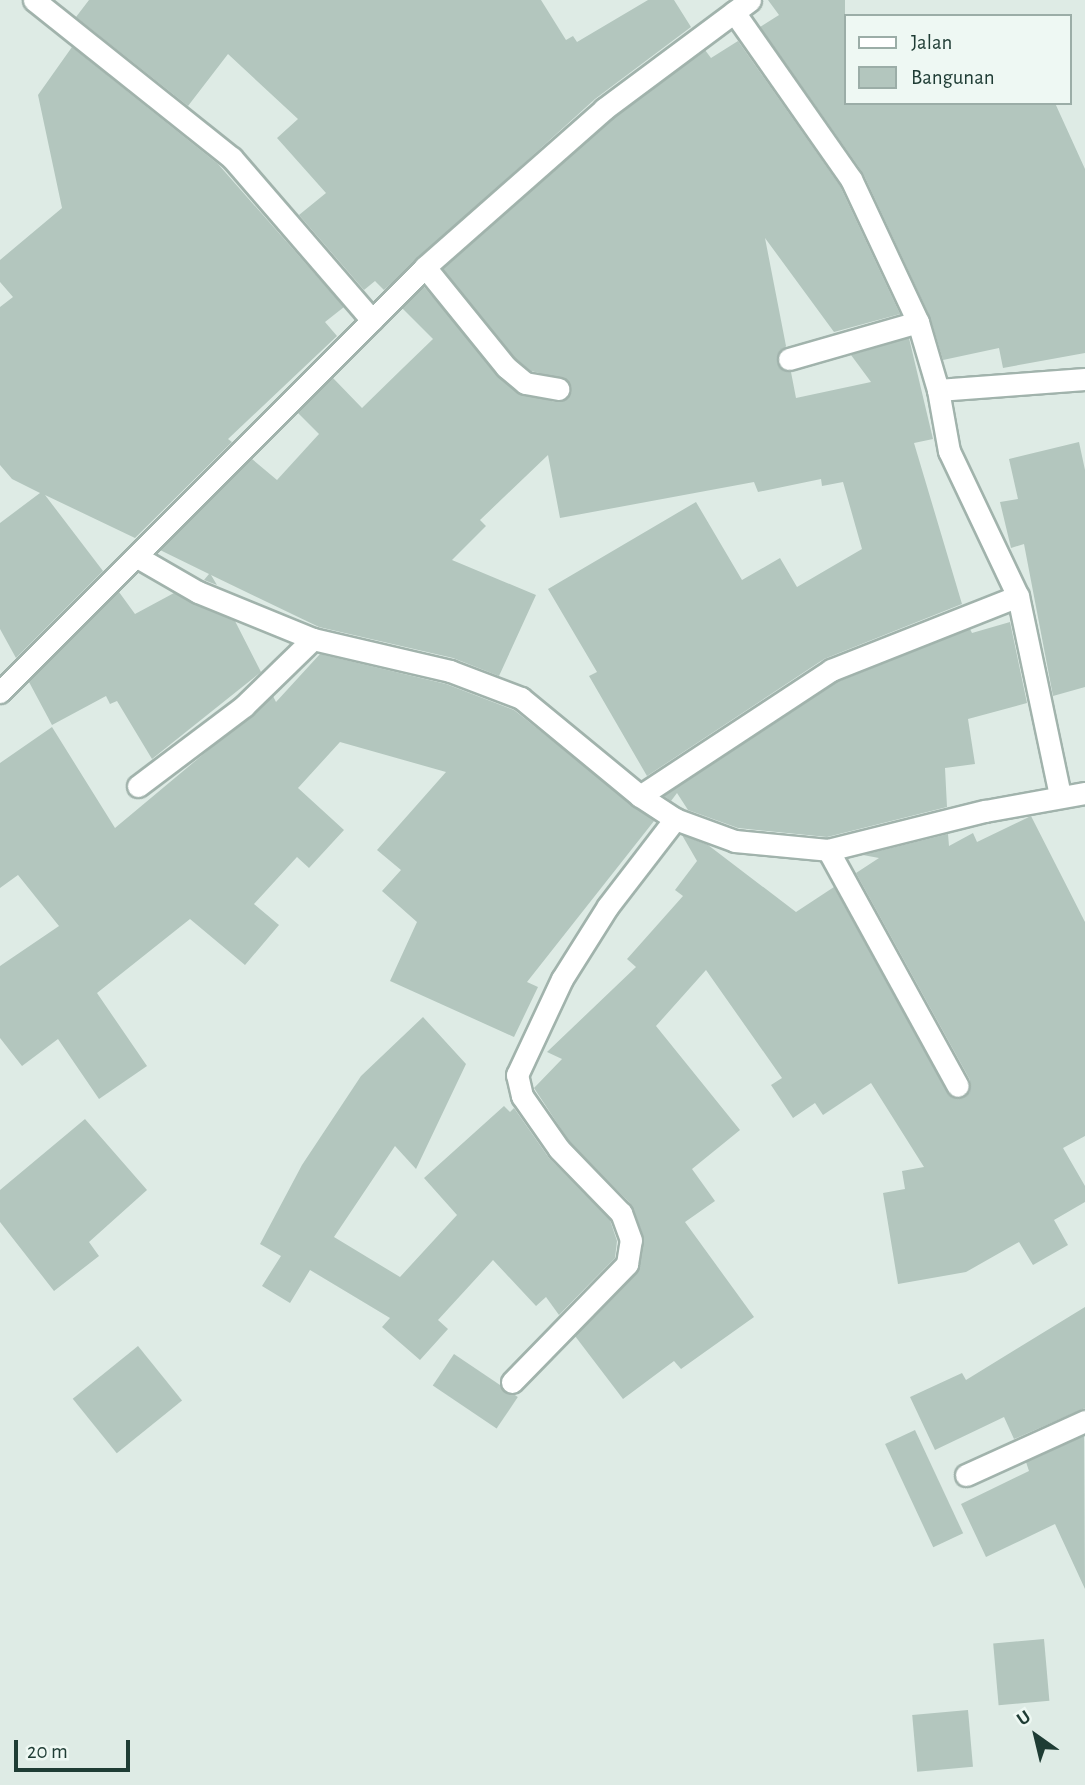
<!DOCTYPE html>
<style>
body{margin:0}
#map{position:relative;width:1085px;height:1785px;overflow:hidden;background:#deebe5;font-family:"Alegreya Sans",sans-serif}
div>[style]{position:absolute}
[style*='--x']{left:calc(var(--x)*1px);top:calc(var(--y)*1px);width:calc(var(--w)*1px);rotate:calc(var(--a)*1deg)}
.building>*{inset:0;background:#b3c6be;transform-origin:0 0}
.roads{filter:drop-shadow(2px 0 #a1b3ac) drop-shadow(-2px 0 #a1b3ac) drop-shadow(0 2px #a1b3ac) drop-shadow(0 -2px #a1b3ac)}
.street>*{height:21px;margin:-10.5px;padding:0 10.5px;transform-origin:10.5px;border-radius:10.5px;background:#fff}
span{translate:-50% -50%;white-space:nowrap;text-align:center;line-height:1.15;-webkit-text-stroke:5px #eef8f3;paint-order:stroke}
.legend{position:absolute;left:844px;top:14px;width:228px;height:91px;box-sizing:border-box;background:#eef8f3;border:2px solid #9bada7;margin:0;padding:9px 12px;list-style:none;font-size:21px;color:#1e3c34}
.legend li{display:flex;align-items:center;gap:14px;height:35px}
.legend b{width:35px;border:2px solid #9bada7}
.north{position:absolute;left:1001px;top:1701px;width:70px;height:70px;-webkit-text-stroke:5px #eef8f3;paint-order:stroke;rotate:326deg;font-size:19px;font-weight:700;line-height:28px;text-align:center;color:#1e3c34}
.north::after{content:'';display:block;margin:auto;width:24px;height:32px;background:#1e3c34;clip-path:polygon(50% 0,100% 100%,50% 72%,0 100%)}
.scale{position:absolute;left:14px;top:1740px;width:116px;height:32px;box-sizing:border-box;border:4px solid #1e3c34;border-top:0;padding-left:9px;font-size:21px;line-height:24px;white-space:nowrap;color:#1e3c34;-webkit-text-stroke:5px #eef8f3;paint-order:stroke}
</style>
<div id="map">
<div class="building">
<i style="clip-path:polygon(89px 0,541px 0,566px 40px,573px 36px,577px 42px,648px 0,674px 0,691px 27px,595px 99px,384px 290px,375px 281px,364px 290px,299px 215px,326px 193px,277px 138px,298px 119px,228px 54px,188px 106px,76px 17px)"></i>
<i style="clip-path:polygon(768px 0,845px 0,845px 103px,1055px 103px,1085px 169px,1085px 353px,1003px 368px,999px 348px,943px 360px,930px 317px,863px 173px,760px 27px,779px 15px)"></i>
<i style="clip-path:polygon(738px 41px,840px 186px,900px 314px,834px 332px,765px 238px,786px 346px,777px 363px,791px 372px,796px 398px,871px 382px,851px 355px,909px 338px,933px 439px,914px 443px,962px 604px,824px 659px,647px 776px,589px 676px,597px 672px,548px 589px,696px 502px,742px 580px,780px 558px,797px 587px,862px 549px,843px 482px,822px 486px,821px 479px,758px 492px,754px 482px,560px 518px,548px 455px,480px 520px,486px 526px,452px 560px,536px 595px,499px 676px,453px 658px,319px 627px,211px 575px,217px 585px,204px 580px,209px 574px,160px 550px,252px 459px,277px 480px,319px 434px,298px 413px,333px 378px,362px 408px,404px 367px,433px 339px,402px 308px,424px 287px,517px 393px,556px 402px,568px 398px,567px 380px,531px 371px,515px 358px,443px 269px,612px 119px,705px 50px,711px 58px)"></i>
<i style="clip-path:polygon(72px 47px,218px 164px,344px 307px,325px 322px,337px 336px,228px 439px,232px 442px,135px 538px,45px 495px,103px 571px,16px 658px,0 629px,0 523px,40px 493px,12px 479px,0 465px,0 307px,13px 297px,0 282px,0 260px,62px 208px,38px 95px)"></i>
<i style="clip-path:polygon(1079px 442px,1085px 470px,1085px 687px,1053px 696px,1024px 544px,1011px 548px,1000px 502px,1018px 499px,1009px 459px)"></i>
<i style="clip-path:polygon(119px 592px,135px 614px,174px 593px,235px 621px,261px 672px,152px 759px,117px 701px,110px 704px,106px 696px,52px 725px,29px 682px)"></i>
<i style="clip-path:polygon(1010px 622px,1027px 703px,968px 719px,975px 764px,945px 768px,947px 807px,827px 837px,738px 828px,688px 810px,677px 793px,671px 801px,664px 796px,837px 682px,970px 629px,972px 633px)"></i>
<i style="clip-path:polygon(320px 654px,446px 684px,514px 710px,654px 821px,527px 982px,538px 987px,514px 1037px,390px 981px,417px 922px,382px 891px,401px 870px,377px 850px,446px 772px,340px 742px,298px 788px,344px 830px,309px 868px,297px 857px,254px 904px,279px 925px,245px 965px,190px 919px,97px 993px,147px 1066px,99px 1099px,58px 1039px,22px 1066px,0 1038px,0 966px,59px 926px,18px 875px,0 888px,0 763px,52px 727px,115px 828px,273px 696px,276px 702px)"></i>
<i style="clip-path:polygon(1031px 816px,1085px 922px,1085px 1136px,1063px 1148px,1085px 1186px,1085px 1202px,1054px 1220px,1068px 1245px,1033px 1265px,1019px 1242px,966px 1272px,898px 1284px,883px 1193px,905px 1189px,902px 1171px,924px 1167px,871px 1083px,823px 1115px,815px 1103px,793px 1118px,771px 1085px,782px 1078px,706px 970px,656px 1026px,740px 1130px,692px 1169px,715px 1201px,685px 1222px,754px 1317px,681px 1369px,674px 1361px,623px 1399px,575px 1336px,637px 1273px,643px 1235px,631px 1204px,569px 1141px,534px 1088px,562px 1059px,547px 1052px,636px 967px,627px 959px,683px 896px,675px 890px,697px 861px,682px 835px,708px 845px,796px 912px,834px 887px,947px 1092px,958px 1099px,970px 1092px,970px 1080px,856px 873px,879px 858px,863px 855px,948px 834px,949px 846px,973px 833px,977px 842px)"></i>
<i style="clip-path:polygon(423px 1017px,466px 1064px,416px 1169px,395px 1146px,334px 1237px,400px 1277px,457px 1215px,424px 1178px,504px 1106px,510px 1112px,514px 1108px,549px 1158px,610px 1220px,617px 1241px,615px 1258px,559px 1315px,546px 1297px,536px 1306px,493px 1260px,438px 1320px,448px 1329px,420px 1360px,382px 1327px,390px 1318px,310px 1270px,290px 1303px,262px 1286px,281px 1256px,260px 1244px,302px 1165px,361px 1076px)"></i>
<i style="clip-path:polygon(85px 1119px,147px 1190px,89px 1242px,99px 1256px,54px 1291px,0 1222px,0 1190px)"></i>
<i style="clip-path:polygon(1085px 1307px,1085px 1408px,1014px 1439px,1004px 1417px,935px 1450px,910px 1397px,962px 1373px,966px 1380px)"></i>
<i style="left:138px;top:1346px;width:70px;height:84px;rotate:51deg"></i>
<i style="left:454px;top:1354px;width:77px;height:38px;rotate:34deg"></i>
<i style="left:915px;top:1430px;width:114px;height:33px;rotate:65deg"></i>
<i style="clip-path:polygon(1084px 1436px,1085px 1589px,1055px 1524px,986px 1557px,961px 1504px,1029px 1471px,1026px 1462px)"></i>
<i style="left:1044px;top:1639px;width:62px;height:51px;rotate:85deg"></i>
<i style="left:968px;top:1710px;width:57px;height:56px;rotate:85deg"></i>
</div>
<div class="roads">
<div class="street">
<i style="--x:34;--y:0;--w:253;--a:38.6"></i>
<i style="--x:232;--y:158;--w:214;--a:49.2"></i>
<i style="--x:734;--y:12;--w:204;--a:55"></i>
<i style="--x:851;--y:179;--w:158;--a:64.9"></i>
<i style="--x:918;--y:322;--w:71;--a:73.6"></i>
<i style="--x:938;--y:390;--w:147;--a:-4.3"></i>
<i style="--x:425;--y:267;--w:129;--a:51"></i>
<i style="--x:506;--y:367;--w:25;--a:40"></i>
<i style="--x:525;--y:383;--w:34;--a:10"></i>
<i style="--x:789;--y:359;--w:134;--a:-16"></i>
<i style="--x:938;--y:390;--w:62;--a:79.8"></i>
<i style="--x:949;--y:451;--w:161;--a:64.6"></i>
<i style="--x:1018;--y:596;--w:203;--a:78.1"></i>
<i style="--x:139;--y:558;--w:68;--a:30"></i>
<i style="--x:198;--y:592;--w:124;--a:22.2"></i>
<i style="--x:313;--y:639;--w:141;--a:13.1"></i>
<i style="--x:450;--y:671;--w:76;--a:20.8"></i>
<i style="--x:521;--y:698;--w:154;--a:39.5"></i>
<i style="--x:640;--y:796;--w:42;--a:33.3"></i>
<i style="--x:675;--y:819;--w:64;--a:20.1"></i>
<i style="--x:735;--y:841;--w:93;--a:5.5"></i>
<i style="--x:828;--y:850;--w:162;--a:-14"></i>
<i style="--x:985;--y:811;--w:102;--a:-10.2"></i>
<i style="--x:0;--y:692;--w:601;--a:-45"></i>
<i style="--x:425;--y:267;--w:239;--a:-41.4"></i>
<i style="--x:604;--y:109;--w:182;--a:-36.7"></i>
<i style="--x:138;--y:786;--w:133;--a:-37"></i>
<i style="--x:244;--y:706;--w:96;--a:-44.2"></i>
<i style="--x:640;--y:796;--w:229;--a:-33.4"></i>
<i style="--x:831;--y:670;--w:201;--a:-21.6"></i>
<i style="--x:828;--y:850;--w:269;--a:61.2"></i>
<i style="--x:512;--y:1382;--w:165;--a:-45.7"></i>
<i style="--x:627;--y:1264;--w:24;--a:-81"></i>
<i style="--x:631;--y:1240;--w:29;--a:-110"></i>
<i style="--x:621;--y:1213;--w:89;--a:-134.1"></i>
<i style="--x:559;--y:1149;--w:65;--a:-124.9"></i>
<i style="--x:522;--y:1096;--w:22;--a:-103"></i>
<i style="--x:517;--y:1075;--w:106;--a:-64.9"></i>
<i style="--x:562;--y:979;--w:86;--a:-57.8"></i>
<i style="--x:608;--y:906;--w:110;--a:-52.4"></i>
<i style="--x:966;--y:1475;--w:131;--a:-24.4"></i>
</div>
</div>
<ul class="legend">
<li><b style="height:9px;background:#fff"></b>Jalan</li>
<li><b style="height:19px;background:#b3c6be"></b>Bangunan</li>
</ul>
<div class="north">U</div>
<div class="scale">20 m</div>
</div>
